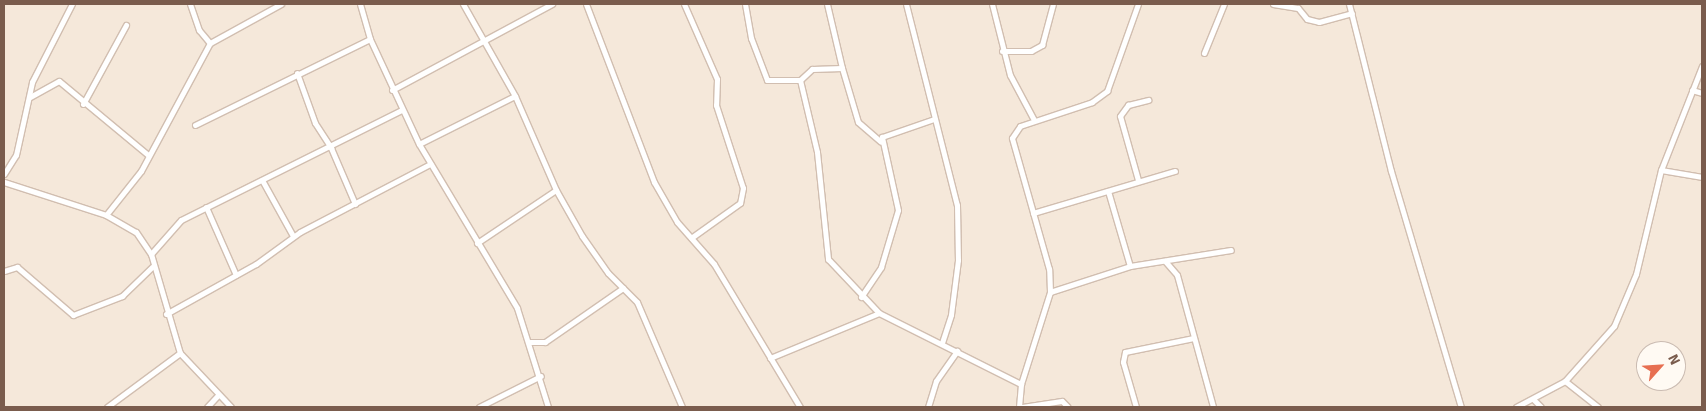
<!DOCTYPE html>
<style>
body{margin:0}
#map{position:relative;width:1706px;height:411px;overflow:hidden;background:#fdf6ec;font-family:Signika,sans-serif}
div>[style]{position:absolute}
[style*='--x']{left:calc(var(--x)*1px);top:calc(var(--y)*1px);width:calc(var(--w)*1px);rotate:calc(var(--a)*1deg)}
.residential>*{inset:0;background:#f5e8da}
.roads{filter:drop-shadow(1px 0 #d1beb0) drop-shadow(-1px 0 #d1beb0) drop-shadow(0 1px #d1beb0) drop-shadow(0 -1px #d1beb0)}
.minor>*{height:5px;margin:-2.5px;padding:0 2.5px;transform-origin:2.5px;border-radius:2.5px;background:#fff}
span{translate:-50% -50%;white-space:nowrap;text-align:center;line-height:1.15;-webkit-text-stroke:4.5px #fffaf3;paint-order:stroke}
.frame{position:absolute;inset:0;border:5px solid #7a5c4d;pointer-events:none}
.north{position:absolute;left:1636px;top:341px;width:50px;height:50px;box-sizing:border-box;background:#fffaf3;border:1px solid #cabbb1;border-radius:50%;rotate:64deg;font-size:14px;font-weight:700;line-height:20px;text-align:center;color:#7a5c4d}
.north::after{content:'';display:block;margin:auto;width:18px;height:22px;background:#e76f51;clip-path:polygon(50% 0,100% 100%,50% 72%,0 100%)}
</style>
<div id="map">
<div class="residential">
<i style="clip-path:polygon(evenodd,4px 4px,1702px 4px,1702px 407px,4px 407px,4px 4px,1646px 351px,1676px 351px,1676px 381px,1646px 381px,1646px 351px)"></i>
</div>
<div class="roads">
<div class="minor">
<i style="--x:190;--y:4;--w:28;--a:71"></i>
<i style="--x:199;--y:30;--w:17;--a:50"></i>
<i style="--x:360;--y:4;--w:36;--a:74"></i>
<i style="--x:370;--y:39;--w:116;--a:65"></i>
<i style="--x:419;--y:144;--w:191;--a:59.1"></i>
<i style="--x:517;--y:308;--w:104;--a:72.6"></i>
<i style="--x:463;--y:4;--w:106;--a:60.5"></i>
<i style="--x:515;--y:96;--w:103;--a:66.4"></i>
<i style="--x:556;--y:190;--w:53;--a:60.5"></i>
<i style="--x:582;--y:236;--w:45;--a:54.9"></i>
<i style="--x:608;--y:273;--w:41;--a:45"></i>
<i style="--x:637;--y:302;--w:114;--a:66.8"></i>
<i style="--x:586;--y:4;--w:191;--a:69.1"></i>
<i style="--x:654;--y:182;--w:46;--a:60.1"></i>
<i style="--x:677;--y:222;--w:56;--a:48.6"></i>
<i style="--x:714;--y:264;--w:167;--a:59"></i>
<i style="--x:684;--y:4;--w:82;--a:66.3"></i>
<i style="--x:717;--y:79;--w:26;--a:92"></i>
<i style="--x:716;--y:105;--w:87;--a:72"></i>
<i style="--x:743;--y:188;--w:15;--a:101"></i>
<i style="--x:740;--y:203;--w:60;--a:144.5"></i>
<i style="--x:745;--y:4;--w:35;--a:80"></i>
<i style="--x:751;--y:38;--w:45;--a:69.1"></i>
<i style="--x:767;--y:80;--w:33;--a:0"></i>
<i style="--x:827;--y:4;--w:66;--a:76.8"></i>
<i style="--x:842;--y:68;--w:30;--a:178"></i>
<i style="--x:812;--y:69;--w:16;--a:137"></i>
<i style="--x:800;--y:80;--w:74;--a:76.7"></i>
<i style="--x:817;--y:152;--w:108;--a:84.1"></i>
<i style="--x:828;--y:259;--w:74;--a:46.6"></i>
<i style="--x:879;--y:313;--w:159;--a:26.6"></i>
<i style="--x:906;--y:4;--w:207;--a:75.8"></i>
<i style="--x:957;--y:205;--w:55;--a:89"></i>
<i style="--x:958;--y:260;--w:55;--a:97.3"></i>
<i style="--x:951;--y:315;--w:28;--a:108"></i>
<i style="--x:992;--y:4;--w:73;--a:75.8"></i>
<i style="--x:1010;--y:75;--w:51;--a:61.9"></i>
<i style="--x:1273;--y:4;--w:25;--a:9"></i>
<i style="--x:1298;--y:8;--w:14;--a:51"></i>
<i style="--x:1307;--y:19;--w:12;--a:14"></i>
<i style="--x:1319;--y:22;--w:34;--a:-15"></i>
<i style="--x:1349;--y:4;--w:172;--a:75.9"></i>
<i style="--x:1391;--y:171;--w:246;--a:73.5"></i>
<i style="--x:1002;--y:51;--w:29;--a:0"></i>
<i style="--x:1031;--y:51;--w:13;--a:-29"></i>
<i style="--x:1042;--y:45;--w:42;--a:-75"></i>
<i style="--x:1204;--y:53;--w:53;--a:-67.8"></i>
<i style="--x:842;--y:68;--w:56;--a:73.5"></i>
<i style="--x:858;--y:122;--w:30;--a:41"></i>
<i style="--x:297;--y:73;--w:53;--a:70.2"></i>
<i style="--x:315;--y:123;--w:30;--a:57"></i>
<i style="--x:331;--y:148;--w:61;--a:66.8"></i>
<i style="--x:392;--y:90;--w:182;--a:-28.3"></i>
<i style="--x:1692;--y:90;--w:10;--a:17"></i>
<i style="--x:30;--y:97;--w:33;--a:-29"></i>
<i style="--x:59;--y:81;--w:116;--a:39.7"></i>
<i style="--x:83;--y:104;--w:90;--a:-61.4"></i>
<i style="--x:195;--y:125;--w:195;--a:-26.2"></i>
<i style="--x:419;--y:144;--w:107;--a:-26.6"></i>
<i style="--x:1661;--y:170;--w:42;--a:9.7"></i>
<i style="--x:4;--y:174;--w:22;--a:-58"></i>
<i style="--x:16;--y:155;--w:75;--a:-77.6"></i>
<i style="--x:32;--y:82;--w:88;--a:-62.9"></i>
<i style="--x:262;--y:180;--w:64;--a:61"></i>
<i style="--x:1138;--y:180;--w:66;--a:-105.7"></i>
<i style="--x:1120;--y:116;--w:14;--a:-54"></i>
<i style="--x:1128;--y:105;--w:21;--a:-14"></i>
<i style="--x:4;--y:182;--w:107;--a:17.9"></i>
<i style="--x:106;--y:215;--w:34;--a:30"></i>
<i style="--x:136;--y:232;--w:27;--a:56"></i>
<i style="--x:151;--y:254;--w:103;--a:73.7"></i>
<i style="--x:180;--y:353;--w:74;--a:46.6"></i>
<i style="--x:1108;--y:191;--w:78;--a:73.7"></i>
<i style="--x:206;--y:207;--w:74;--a:66.2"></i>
<i style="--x:1033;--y:213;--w:148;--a:-16.5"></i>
<i style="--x:106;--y:215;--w:56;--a:-51.5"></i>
<i style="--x:141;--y:171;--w:145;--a:-61.7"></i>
<i style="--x:210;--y:43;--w:81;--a:-28.8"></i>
<i style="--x:477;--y:243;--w:95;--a:-33.9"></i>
<i style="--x:151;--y:254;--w:45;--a:-48.6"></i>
<i style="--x:181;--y:220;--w:247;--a:-26.5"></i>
<i style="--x:1165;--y:261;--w:18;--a:49"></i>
<i style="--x:1177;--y:275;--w:137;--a:74.7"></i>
<i style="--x:4;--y:271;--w:14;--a:-17"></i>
<i style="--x:17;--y:267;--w:74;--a:40.6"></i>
<i style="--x:73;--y:315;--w:53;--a:-21.2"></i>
<i style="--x:122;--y:296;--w:42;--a:-44"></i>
<i style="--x:1050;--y:292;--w:84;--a:-18"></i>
<i style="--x:1130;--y:266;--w:102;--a:-9"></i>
<i style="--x:861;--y:297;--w:36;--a:-56"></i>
<i style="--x:881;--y:267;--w:59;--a:-73.4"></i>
<i style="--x:898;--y:210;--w:75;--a:-102.4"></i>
<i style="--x:882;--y:137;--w:55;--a:-19.1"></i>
<i style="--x:166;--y:314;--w:103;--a:-29.1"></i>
<i style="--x:256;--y:264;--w:54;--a:-36"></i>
<i style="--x:300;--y:232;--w:147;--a:-27.6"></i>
<i style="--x:530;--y:342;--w:15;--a:0"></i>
<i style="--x:545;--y:342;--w:95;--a:-34.7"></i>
<i style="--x:770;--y:358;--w:118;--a:-22.4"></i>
<i style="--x:1565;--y:381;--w:42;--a:38.2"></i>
<i style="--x:1533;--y:399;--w:11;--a:45"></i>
<i style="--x:107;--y:407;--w:91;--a:-36.5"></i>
<i style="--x:207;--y:407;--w:16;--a:-47"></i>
<i style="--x:479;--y:407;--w:69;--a:-26.6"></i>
<i style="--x:928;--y:407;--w:27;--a:-73"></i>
<i style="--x:936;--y:381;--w:37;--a:-55"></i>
<i style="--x:1019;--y:407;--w:23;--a:-85"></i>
<i style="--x:1021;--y:384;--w:96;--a:-72.5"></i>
<i style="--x:1050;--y:292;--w:23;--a:-92"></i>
<i style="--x:1049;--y:269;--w:136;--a:-105.8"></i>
<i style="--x:1012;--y:138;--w:14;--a:-56"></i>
<i style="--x:1020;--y:126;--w:76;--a:-18.4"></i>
<i style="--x:1092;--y:102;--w:19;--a:-36"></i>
<i style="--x:1107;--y:91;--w:92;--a:-70.4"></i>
<i style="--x:1022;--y:407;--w:40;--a:-8.5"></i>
<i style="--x:1062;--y:401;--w:8;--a:45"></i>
<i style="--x:1136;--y:407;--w:47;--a:-106.1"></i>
<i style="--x:1123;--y:362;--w:10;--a:-79"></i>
<i style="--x:1125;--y:352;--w:70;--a:-11.5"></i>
<i style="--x:1516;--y:407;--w:55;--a:-28"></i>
<i style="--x:1565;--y:381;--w:74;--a:-48.3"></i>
<i style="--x:1614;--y:326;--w:56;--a:-67.1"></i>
<i style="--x:1636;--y:274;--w:107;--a:-76.5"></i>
<i style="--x:1661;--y:170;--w:112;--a:-68.5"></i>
</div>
</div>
<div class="frame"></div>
<div class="north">N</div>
</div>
